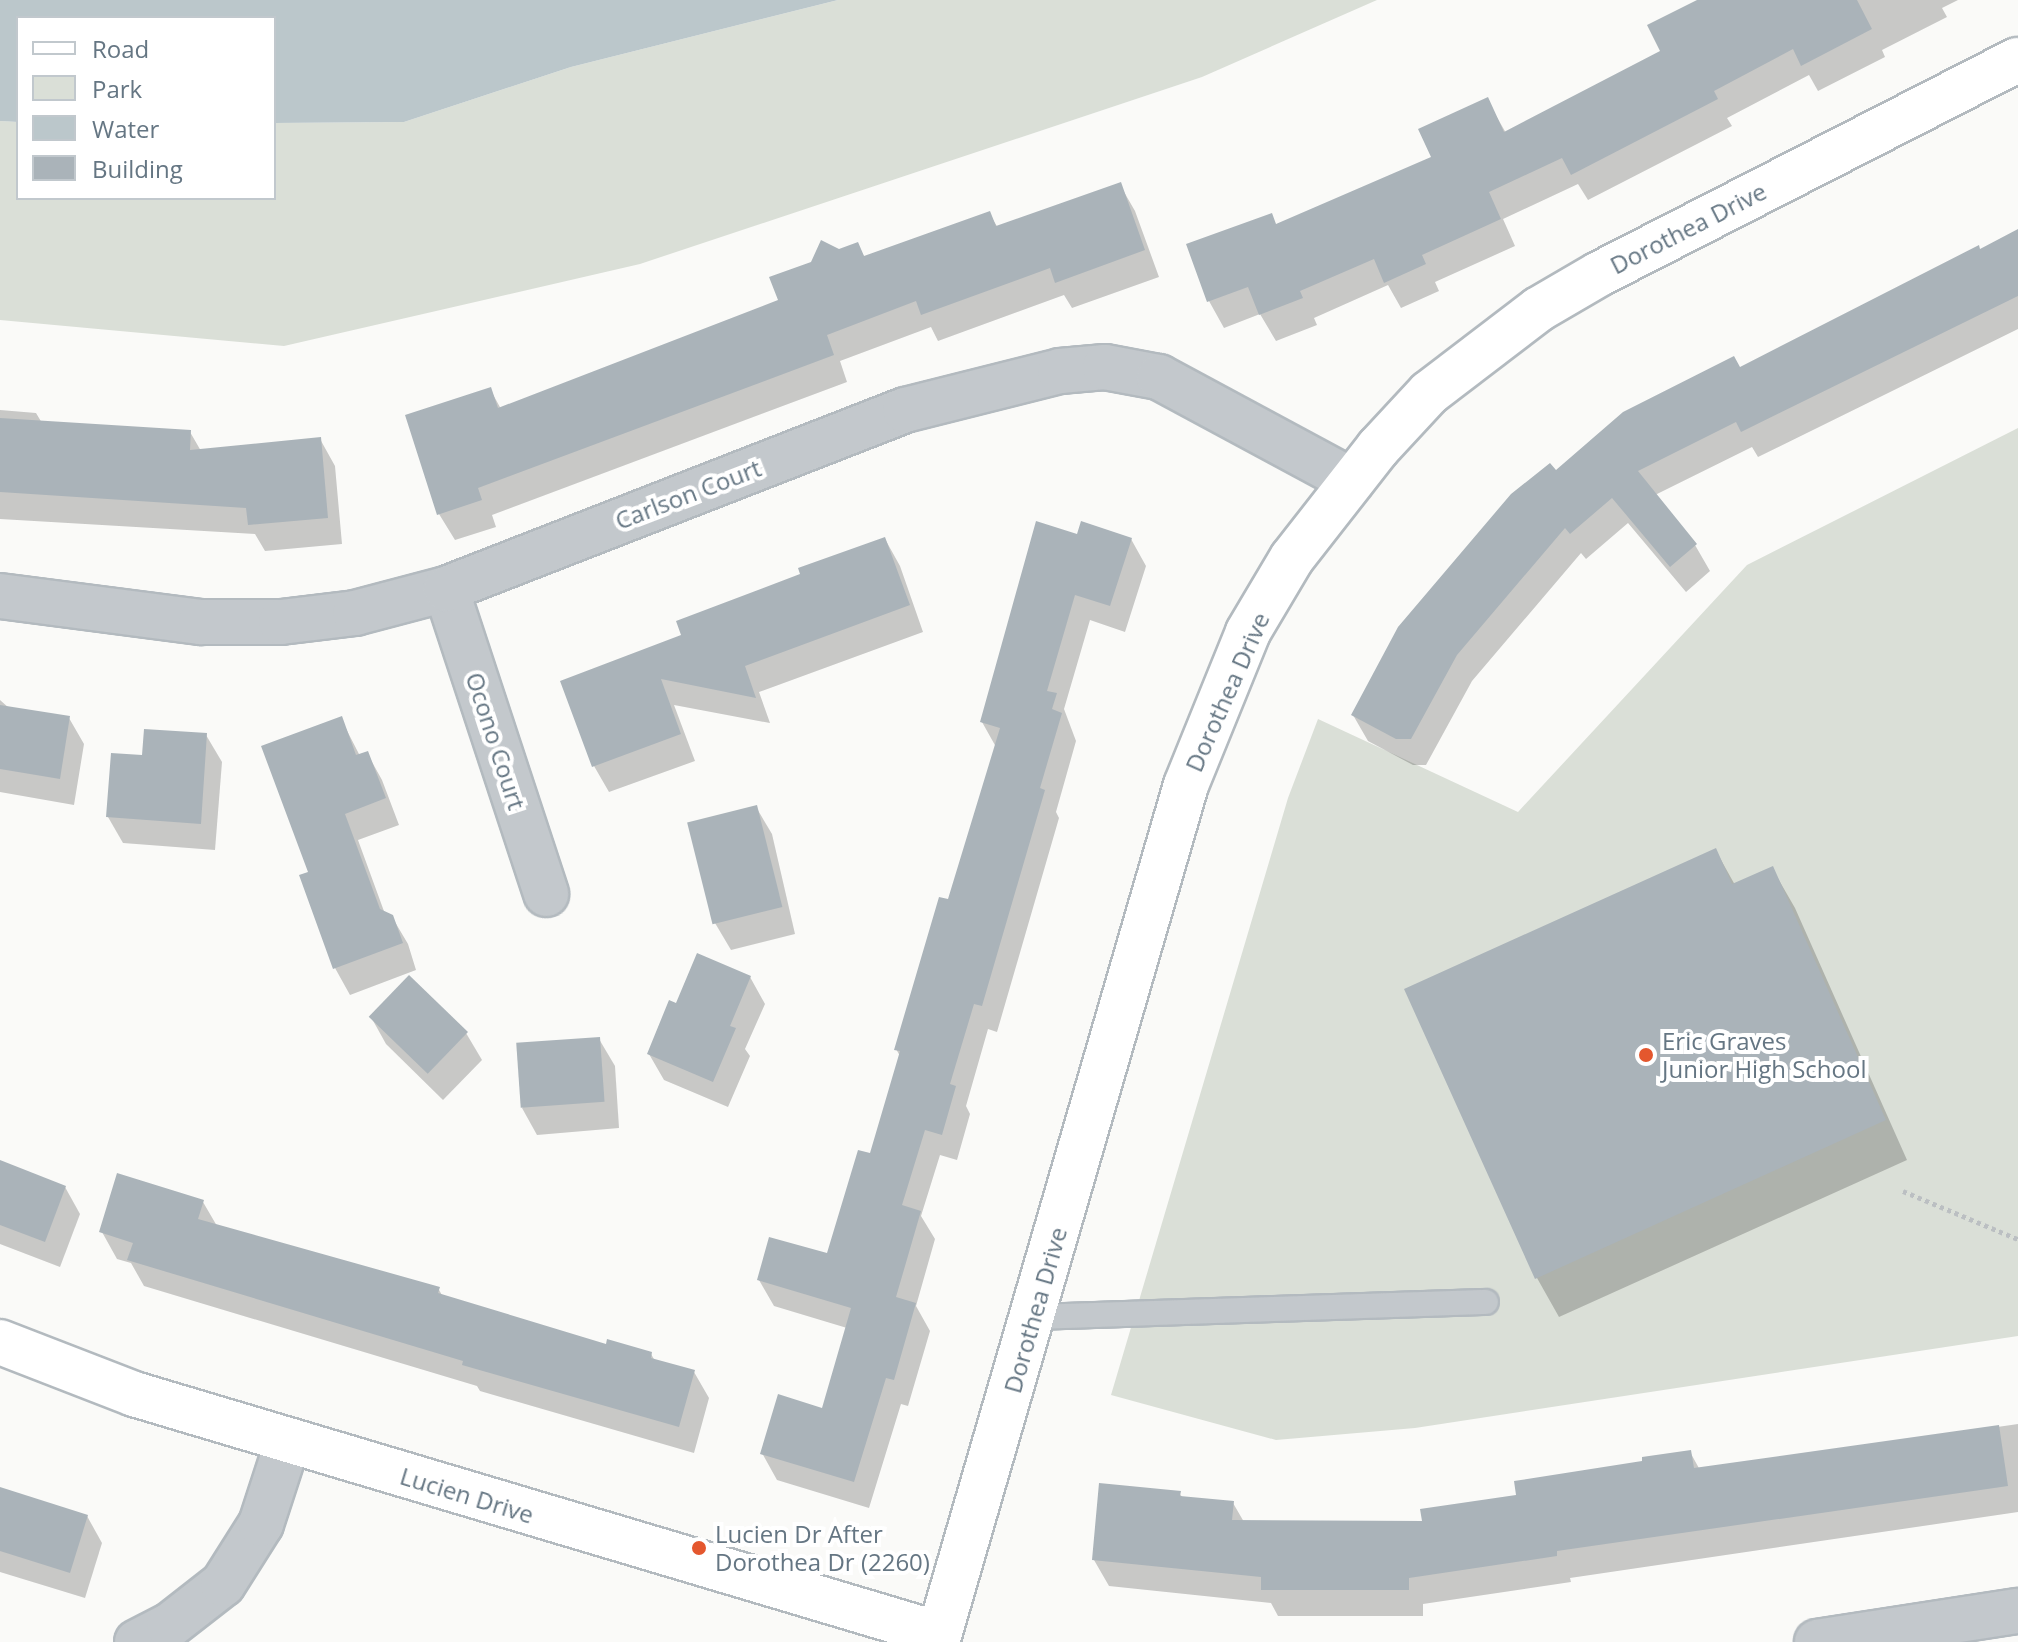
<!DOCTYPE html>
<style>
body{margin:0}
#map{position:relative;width:2018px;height:1642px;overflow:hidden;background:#fafaf8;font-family:"Open Sans",sans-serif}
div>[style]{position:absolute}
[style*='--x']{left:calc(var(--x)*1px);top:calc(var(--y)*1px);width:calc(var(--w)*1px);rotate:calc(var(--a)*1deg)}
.green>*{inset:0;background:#dadfd7}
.water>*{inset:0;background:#bbc7cb}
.shadow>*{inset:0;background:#0003}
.building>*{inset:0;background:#aab3b9;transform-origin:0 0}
.path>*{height:5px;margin-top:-2.5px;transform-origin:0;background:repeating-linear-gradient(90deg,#bbbfc2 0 4px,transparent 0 8px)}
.roads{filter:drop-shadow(2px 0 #b3babf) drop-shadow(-2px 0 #b3babf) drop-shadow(0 2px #b3babf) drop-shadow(0 -2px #b3babf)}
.lane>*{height:24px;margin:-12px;padding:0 12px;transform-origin:12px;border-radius:12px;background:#c3c8cc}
.street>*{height:44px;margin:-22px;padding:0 22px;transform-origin:22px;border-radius:22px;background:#c3c8cc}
.secondary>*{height:44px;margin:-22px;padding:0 22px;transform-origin:22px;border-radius:22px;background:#fff}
.dots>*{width:22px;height:22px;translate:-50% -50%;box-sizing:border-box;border:4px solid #fff;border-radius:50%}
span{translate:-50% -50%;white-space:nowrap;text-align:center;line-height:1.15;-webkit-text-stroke:8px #fff;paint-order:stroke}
.street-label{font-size:24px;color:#657683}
.poi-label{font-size:24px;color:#657683}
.left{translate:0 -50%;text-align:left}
.legend{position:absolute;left:16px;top:16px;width:260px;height:184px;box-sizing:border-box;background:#fff;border:2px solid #c1c8cd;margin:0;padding:10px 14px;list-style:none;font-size:24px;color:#657683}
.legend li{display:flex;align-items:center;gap:16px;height:40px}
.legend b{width:40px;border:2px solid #c1c8cd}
</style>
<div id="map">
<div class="green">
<i style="clip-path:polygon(838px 0,1377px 0,1202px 77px,640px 264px,284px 346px,0 320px,0 121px,18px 122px,18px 198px,274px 198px,274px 123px,404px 122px,571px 67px)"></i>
<i style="clip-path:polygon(2018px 428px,2018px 1336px,1415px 1428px,1276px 1440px,1111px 1395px,1288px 798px,1318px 719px,1518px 812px,1747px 565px)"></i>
</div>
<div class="water">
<i style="clip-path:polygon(0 0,838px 0,571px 67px,404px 122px,274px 123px,274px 18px,18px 18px,18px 122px,0 121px)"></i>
</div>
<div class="shadow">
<i style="clip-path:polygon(1701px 0,1958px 0,1942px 8px,1947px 17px,1882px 50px,1885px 57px,1818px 91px,1809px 75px,1727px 118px,1732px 126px,1588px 200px,1578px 184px,1503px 219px,1515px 246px,1435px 282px,1439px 291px,1401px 308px,1388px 285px,1314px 318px,1317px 325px,1276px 341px,1260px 314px,1224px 328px,1209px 301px,1188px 246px,1277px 226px,1433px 158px,1487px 100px,1506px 133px,1663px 52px)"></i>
<i style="clip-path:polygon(1120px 185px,1135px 211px,1159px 277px,1072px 308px,1064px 295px,938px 341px,931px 327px,840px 361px,847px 382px,492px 515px,496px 527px,455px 540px,439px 514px,490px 389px,501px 409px,780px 301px,839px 251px,857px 244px,865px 258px,989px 213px,998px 228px)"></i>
<i style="clip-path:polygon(2018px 231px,2018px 329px,1758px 457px,1752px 447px,1655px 495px,1695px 545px,1710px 571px,1686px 592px,1628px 523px,1586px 559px,1581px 553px,1472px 681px,1426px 765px,1413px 765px,1368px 741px,1353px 715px,1556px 473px,1739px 370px)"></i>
<i style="clip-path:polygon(0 410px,36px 413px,42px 423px,190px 432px,201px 451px,320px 439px,335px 466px,342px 544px,265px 551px,255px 534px,0 519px)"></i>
<i style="clip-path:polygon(1078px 536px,1131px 539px,1146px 566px,1125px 632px,1090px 620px,1064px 709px,1076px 741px,1056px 812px,1059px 818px,997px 1032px,988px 1029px,966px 1106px,970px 1114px,957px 1160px,940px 1155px,921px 1216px,935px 1239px,916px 1306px,930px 1331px,908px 1406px,901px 1404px,869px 1508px,777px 1480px,762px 1453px,823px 1410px,847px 1328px,774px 1306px,759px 1280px,828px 1256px,872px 1156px,900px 1056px,896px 1049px,949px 902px,996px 747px,982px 722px)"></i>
<i style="clip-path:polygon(885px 539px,900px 566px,923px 632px,759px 692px,770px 723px,674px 705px,695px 761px,609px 792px,594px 766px,684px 637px,803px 575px)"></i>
<i style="clip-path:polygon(0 700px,9px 708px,69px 718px,84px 744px,74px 805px,0 792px)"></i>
<i style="clip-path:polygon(341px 719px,360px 756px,367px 753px,382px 780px,399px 825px,358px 840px,385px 914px,392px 917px,408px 944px,416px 970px,350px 995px,335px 968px,301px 876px,310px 873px)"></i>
<i style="clip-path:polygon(206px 735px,222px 762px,215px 850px,123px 843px,108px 817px,144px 757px)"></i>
<i style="clip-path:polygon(756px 807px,772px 834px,795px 934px,731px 950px,715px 923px)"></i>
<i style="clip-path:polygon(1716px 851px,1735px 885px,1772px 868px,1795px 908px,1907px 1160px,1559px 1317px,1537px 1278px,1407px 990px)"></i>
<i style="clip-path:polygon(750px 977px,765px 1004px,745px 1049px,750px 1056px,728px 1107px,664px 1080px,649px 1054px,677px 1006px)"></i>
<i style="clip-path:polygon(371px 1017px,466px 1033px,482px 1060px,443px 1100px,386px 1044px)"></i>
<i style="clip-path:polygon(599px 1039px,615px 1066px,619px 1128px,537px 1135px,522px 1108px)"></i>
<i style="clip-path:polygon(0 1162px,65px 1187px,80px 1214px,60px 1267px,0 1244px)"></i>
<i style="clip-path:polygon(203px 1202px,217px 1226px,438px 1288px,443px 1297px,607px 1346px,651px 1354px,655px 1361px,694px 1372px,709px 1398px,694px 1453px,480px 1391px,477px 1386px,144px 1286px,131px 1263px,117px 1259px,102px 1232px)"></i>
<i style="clip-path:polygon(2018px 1424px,2018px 1512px,1570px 1578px,1571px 1582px,1423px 1604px,1423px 1616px,1278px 1616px,1271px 1603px,1109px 1586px,1094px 1560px,1179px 1493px,1183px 1498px,1233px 1503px,1244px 1522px,1424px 1523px,1690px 1452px,1700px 1470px)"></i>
<i style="clip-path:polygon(0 1489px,87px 1516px,102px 1543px,85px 1598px,0 1572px)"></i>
</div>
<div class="building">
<i style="clip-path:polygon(1697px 0,1857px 0,1872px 29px,1801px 66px,1793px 49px,1714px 91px,1718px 99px,1571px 175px,1562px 158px,1489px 192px,1501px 219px,1422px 255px,1426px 264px,1384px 283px,1374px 259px,1300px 291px,1303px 298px,1259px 315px,1248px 287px,1207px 302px,1186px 244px,1272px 213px,1276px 224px,1431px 157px,1418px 129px,1488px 97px,1504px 132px,1660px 51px,1647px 25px)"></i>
<i style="clip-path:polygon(1121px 182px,1145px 250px,1055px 283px,1050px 268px,921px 315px,916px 301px,827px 335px,834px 355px,478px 488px,482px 500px,437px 515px,405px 415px,491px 387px,498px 408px,778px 300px,769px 277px,811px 262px,821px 240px,839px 249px,858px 242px,864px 256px,990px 211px,996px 226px)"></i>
<i style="clip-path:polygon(2018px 229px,2018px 296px,1741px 432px,1736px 422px,1638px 471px,1697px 544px,1670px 567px,1612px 498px,1570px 534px,1565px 528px,1457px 655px,1411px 739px,1396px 739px,1351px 715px,1398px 627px,1511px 494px,1550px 463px,1556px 470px,1623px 412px,1734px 356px,1740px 367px,1979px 245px,1980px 249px)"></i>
<i style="clip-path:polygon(0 418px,191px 430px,190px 450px,321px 437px,328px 518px,248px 525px,246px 508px,0 492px)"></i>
<i style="clip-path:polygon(1036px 521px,1077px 534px,1081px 521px,1132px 538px,1110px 606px,1075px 595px,1047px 691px,1057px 693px,1052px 709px,1062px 713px,1040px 788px,1045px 790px,982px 1006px,974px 1004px,950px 1084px,956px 1086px,942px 1135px,925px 1130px,902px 1205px,921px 1211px,896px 1297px,916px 1303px,894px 1380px,886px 1378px,854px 1482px,760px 1454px,778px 1394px,822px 1408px,851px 1308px,757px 1280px,769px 1237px,827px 1253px,858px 1150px,870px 1153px,900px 1051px,894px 1050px,939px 897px,948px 899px,1000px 728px,980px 722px)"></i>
<i style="clip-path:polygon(885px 537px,910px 605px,745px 666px,756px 698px,661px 679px,681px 734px,592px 767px,560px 681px,681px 635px,676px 621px,800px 574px,798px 568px)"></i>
<i style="clip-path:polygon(0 705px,70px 716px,60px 779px,0 769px)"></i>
<i style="clip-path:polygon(342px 716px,356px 755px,368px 751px,386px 798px,345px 814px,380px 909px,393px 915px,403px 943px,333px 969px,299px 875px,308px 872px,261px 746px)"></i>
<i style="clip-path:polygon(144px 729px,207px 733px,201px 824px,106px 817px,111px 753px,142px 755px)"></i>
<i style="left:757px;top:805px;width:105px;height:72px;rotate:76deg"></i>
<i style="clip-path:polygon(1716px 848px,1732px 884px,1773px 866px,1886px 1120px,1535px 1279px,1404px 989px)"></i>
<i style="clip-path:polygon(697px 953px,751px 976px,730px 1026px,736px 1028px,713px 1082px,647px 1054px,669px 1000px,676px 1003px)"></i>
<i style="left:409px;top:975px;width:82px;height:58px;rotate:44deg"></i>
<i style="left:600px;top:1037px;width:65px;height:84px;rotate:86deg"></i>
<i style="clip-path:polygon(0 1160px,66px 1186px,45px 1242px,0 1225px)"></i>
<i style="clip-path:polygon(117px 1173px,204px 1200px,198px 1219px,440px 1287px,438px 1293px,606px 1344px,607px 1339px,652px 1352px,651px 1358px,695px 1370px,679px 1427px,462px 1365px,463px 1361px,127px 1260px,133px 1243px,99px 1232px)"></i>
<i style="clip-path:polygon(1999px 1425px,2008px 1486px,1557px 1551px,1557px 1556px,1409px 1578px,1409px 1590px,1261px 1590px,1261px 1577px,1092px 1560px,1099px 1483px,1181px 1491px,1180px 1496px,1234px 1501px,1232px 1520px,1422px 1521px,1420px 1509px,1516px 1495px,1514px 1481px,1642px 1461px,1642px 1457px,1691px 1450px,1694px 1468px)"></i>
<i style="clip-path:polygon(0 1487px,88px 1515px,70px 1573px,0 1551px)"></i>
</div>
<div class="path">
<i style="--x:1903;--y:1191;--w:125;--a:22.7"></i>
</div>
<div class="roads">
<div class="lane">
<i style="--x:1032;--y:1317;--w:454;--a:-1.9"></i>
</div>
<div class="street">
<i style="--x:446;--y:589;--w:321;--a:71.8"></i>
<i style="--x:0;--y:596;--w:203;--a:7.4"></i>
<i style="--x:201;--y:622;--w:80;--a:0"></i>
<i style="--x:281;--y:622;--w:75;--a:-6.9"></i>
<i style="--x:355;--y:613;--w:94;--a:-14.8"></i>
<i style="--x:446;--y:589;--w:493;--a:-21.3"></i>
<i style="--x:905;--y:410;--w:160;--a:-14.1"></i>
<i style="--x:1060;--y:371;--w:45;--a:-5.1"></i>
<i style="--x:1105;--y:367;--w:55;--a:10.5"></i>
<i style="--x:1159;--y:377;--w:219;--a:28.3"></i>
<i style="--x:137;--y:1642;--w:36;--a:-27"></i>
<i style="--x:169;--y:1626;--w:68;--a:-37.9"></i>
<i style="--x:223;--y:1584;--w:71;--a:-57.7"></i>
<i style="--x:261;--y:1524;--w:87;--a:-72"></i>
<i style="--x:1817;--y:1642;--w:203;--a:-8.8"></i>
</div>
<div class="secondary">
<i style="--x:0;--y:1342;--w:144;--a:21.2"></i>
<i style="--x:134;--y:1394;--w:840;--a:16.6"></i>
<i style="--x:937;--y:1642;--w:892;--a:-73.8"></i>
<i style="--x:1186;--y:785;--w:165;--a:-67.9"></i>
<i style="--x:1248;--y:632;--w:86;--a:-59.3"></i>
<i style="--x:1292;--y:558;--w:140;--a:-52"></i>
<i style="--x:1378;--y:448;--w:75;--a:-47.2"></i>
<i style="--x:1429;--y:393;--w:138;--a:-37.4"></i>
<i style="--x:1539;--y:309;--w:69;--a:-30.3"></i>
<i style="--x:1599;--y:274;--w:470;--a:-27.1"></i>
</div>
</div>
<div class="dots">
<i style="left:1646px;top:1055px;background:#e4572e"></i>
<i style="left:699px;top:1548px;background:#e4572e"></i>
</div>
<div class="street-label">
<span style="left:1688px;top:228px;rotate:-27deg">Dorothea Drive</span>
<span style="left:688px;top:494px;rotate:-21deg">Carlson Court</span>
<span style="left:1227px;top:692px;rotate:-66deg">Dorothea Drive</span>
<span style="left:496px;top:741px;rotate:72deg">Ocono Court</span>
<span style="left:1035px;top:1310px;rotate:-74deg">Dorothea Drive</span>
<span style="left:467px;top:1495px;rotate:17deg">Lucien Drive</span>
</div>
<div class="poi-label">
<span class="left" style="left:1662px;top:1055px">Eric Graves<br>Junior High School</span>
<span class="left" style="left:715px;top:1548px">Lucien Dr After<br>Dorothea Dr (2260)</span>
</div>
<ul class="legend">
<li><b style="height:10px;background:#fff"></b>Road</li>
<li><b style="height:22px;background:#dadfd7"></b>Park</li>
<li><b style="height:22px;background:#bbc7cb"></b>Water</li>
<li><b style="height:22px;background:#aab3b9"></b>Building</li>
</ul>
</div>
